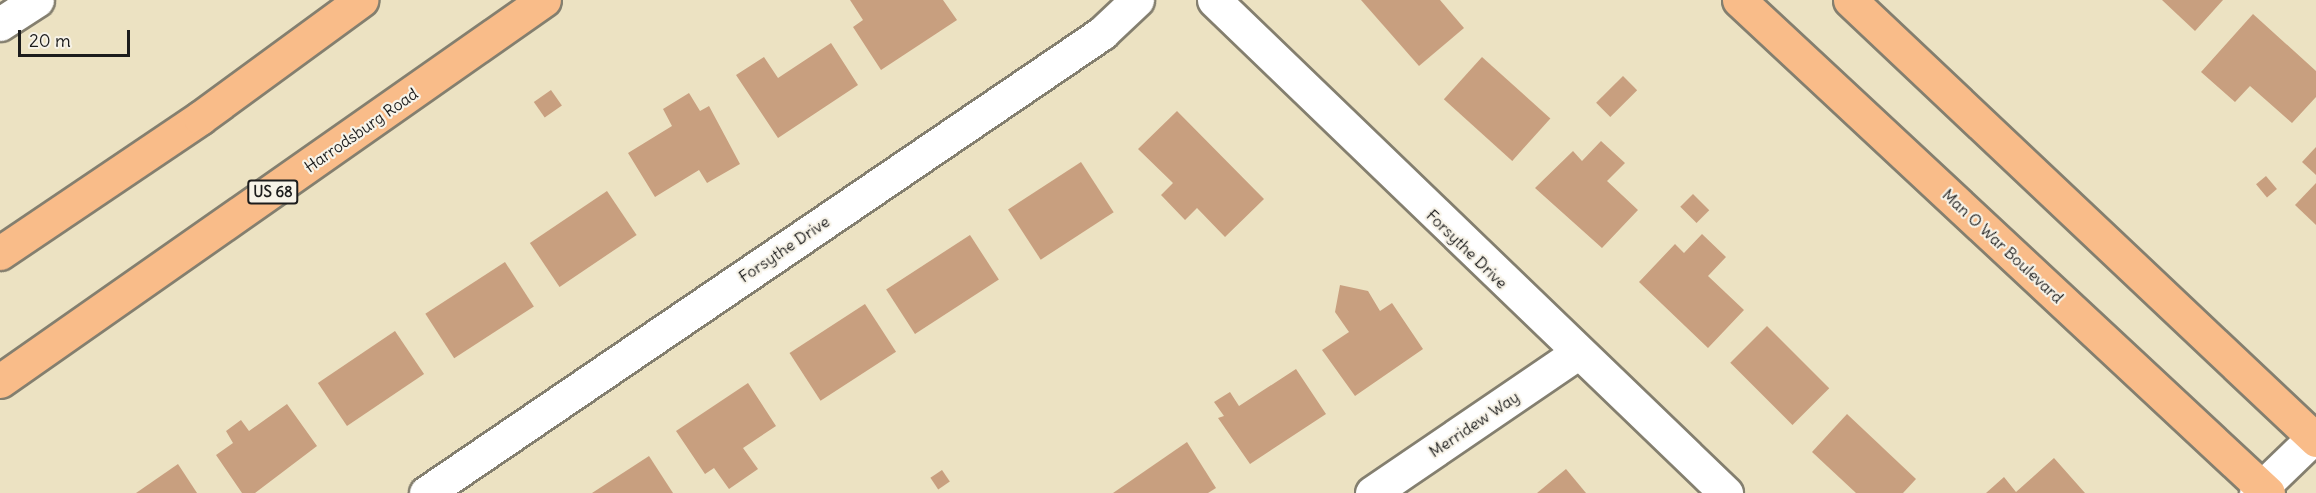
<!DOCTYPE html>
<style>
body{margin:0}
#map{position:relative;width:2316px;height:493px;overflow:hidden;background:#ece2c2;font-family:Delius,sans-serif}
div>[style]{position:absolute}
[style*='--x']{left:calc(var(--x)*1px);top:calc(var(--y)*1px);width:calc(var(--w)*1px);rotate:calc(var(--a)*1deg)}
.building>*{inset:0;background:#c89f7f;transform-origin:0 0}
.roads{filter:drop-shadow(2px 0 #847f6f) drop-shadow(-2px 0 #847f6f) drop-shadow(0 2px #847f6f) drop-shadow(0 -2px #847f6f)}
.minor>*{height:33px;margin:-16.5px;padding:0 16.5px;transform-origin:16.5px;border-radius:16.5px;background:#fff}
.major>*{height:33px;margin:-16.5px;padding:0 16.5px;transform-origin:16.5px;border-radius:16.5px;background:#f9bc89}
span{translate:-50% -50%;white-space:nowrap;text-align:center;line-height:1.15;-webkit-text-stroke:4.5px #f7f3e8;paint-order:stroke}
.shield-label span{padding:2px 4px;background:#f7f3e8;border:2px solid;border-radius:4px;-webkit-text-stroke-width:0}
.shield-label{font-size:15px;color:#1c1c1c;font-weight:700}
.street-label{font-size:16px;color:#1c1c1c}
.scale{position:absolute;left:18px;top:30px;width:112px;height:27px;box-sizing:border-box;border:3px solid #1c1c1c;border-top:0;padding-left:8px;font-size:18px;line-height:21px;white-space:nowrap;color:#1c1c1c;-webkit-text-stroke:4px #f7f3e8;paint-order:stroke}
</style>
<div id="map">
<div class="building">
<i style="clip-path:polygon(850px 0,943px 0,957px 20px,881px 70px,853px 27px,863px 20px)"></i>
<i style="clip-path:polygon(1361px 0,1440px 0,1464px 28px,1419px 66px)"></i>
<i style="clip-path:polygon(2162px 0,2223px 0,2195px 31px)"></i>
<i style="clip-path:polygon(2253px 14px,2316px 71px,2316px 97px,2292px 123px,2250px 86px,2235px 102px,2201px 72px)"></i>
<i style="clip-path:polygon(831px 43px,858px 85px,778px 138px,736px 75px,764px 57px,778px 78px)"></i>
<i style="left:1482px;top:57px;width:92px;height:57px;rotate:42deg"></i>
<i style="left:1623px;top:76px;width:20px;height:38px;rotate:45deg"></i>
<i style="left:551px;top:90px;width:19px;height:21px;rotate:55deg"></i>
<i style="clip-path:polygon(689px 93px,700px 111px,709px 106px,740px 164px,707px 183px,699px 170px,655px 197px,628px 153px,672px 126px,663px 109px)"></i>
<i style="clip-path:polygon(1177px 111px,1264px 199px,1225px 237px,1197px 208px,1185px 220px,1161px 195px,1173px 183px,1138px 149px)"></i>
<i style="clip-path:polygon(1601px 141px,1625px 163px,1607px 181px,1638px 210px,1602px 248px,1535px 188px,1573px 151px,1582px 161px)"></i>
<i style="clip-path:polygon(2316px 147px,2316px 175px,2302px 162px)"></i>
<i style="left:1081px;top:162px;width:60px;height:87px;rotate:57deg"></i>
<i style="left:2266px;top:176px;width:17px;height:13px;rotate:50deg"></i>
<i style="clip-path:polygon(2316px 183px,2316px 225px,2295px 205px)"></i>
<i style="left:607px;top:191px;width:53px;height:93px;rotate:56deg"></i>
<i style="left:1693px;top:194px;width:23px;height:18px;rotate:45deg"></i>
<i style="clip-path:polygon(1702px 234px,1726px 257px,1708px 276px,1744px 310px,1708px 348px,1639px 282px,1675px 244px,1684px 253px)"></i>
<i style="left:970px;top:235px;width:53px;height:100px;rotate:57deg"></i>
<i style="left:505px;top:262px;width:53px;height:95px;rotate:57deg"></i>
<i style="clip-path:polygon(1340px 285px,1368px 291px,1380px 311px,1392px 303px,1423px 349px,1355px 396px,1322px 350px,1349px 332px,1335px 312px)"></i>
<i style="left:865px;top:304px;width:57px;height:90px;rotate:57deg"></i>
<i style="left:1767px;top:326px;width:88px;height:52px;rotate:45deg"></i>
<i style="left:395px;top:331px;width:52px;height:93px;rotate:56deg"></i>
<i style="clip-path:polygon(1296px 369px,1326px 414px,1250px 464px,1218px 418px,1224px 416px,1214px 402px,1230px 392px,1239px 406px)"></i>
<i style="clip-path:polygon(748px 383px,776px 426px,743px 448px,758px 469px,729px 489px,714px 468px,705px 474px,676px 431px)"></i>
<i style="clip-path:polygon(287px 404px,317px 446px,255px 493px,242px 493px,216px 455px,233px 443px,226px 431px,241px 420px,249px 431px)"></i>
<i style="clip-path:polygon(1847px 414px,1916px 479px,1903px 493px,1856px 493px,1812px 452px)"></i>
<i style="clip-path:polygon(1187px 442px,1216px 488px,1208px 493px,1113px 493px)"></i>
<i style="clip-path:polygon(649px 456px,673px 493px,592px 493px)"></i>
<i style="clip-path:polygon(2054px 458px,2085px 493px,1986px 493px,2004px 477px,2016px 492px)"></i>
<i style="clip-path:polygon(178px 464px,197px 493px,136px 493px)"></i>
<i style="clip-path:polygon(1566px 469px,1586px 493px,1537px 493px)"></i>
<i style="left:942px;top:470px;width:14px;height:14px;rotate:56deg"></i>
</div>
<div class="roads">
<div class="minor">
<i style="--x:1214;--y:0;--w:711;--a:43.92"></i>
<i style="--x:0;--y:24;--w:44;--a:-33"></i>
<i style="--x:426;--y:493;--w:818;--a:-34.23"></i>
<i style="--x:1102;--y:33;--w:48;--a:-43.3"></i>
<i style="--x:1372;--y:493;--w:247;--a:-34.3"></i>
<i style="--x:2256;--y:493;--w:83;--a:-44"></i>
</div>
<div class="major">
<i style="--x:1739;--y:0;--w:723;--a:42.98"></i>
<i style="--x:1850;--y:0;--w:641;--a:43.36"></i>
<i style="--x:0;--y:253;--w:241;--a:-34"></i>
<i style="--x:200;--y:118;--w:200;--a:-36.2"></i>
<i style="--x:0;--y:381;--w:664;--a:-35.01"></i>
</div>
</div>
<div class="shield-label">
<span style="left:273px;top:192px">US 68</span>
</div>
<div class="street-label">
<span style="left:361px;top:130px;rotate:-35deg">Harrodsburg Road</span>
<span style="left:2003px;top:246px;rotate:43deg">Man O War Boulevard</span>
<span style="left:784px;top:249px;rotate:-34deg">Forsythe Drive</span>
<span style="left:1467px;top:249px;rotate:44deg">Forsythe Drive</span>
<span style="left:1474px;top:424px;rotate:-34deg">Merridew Way</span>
</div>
<div class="scale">20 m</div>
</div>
